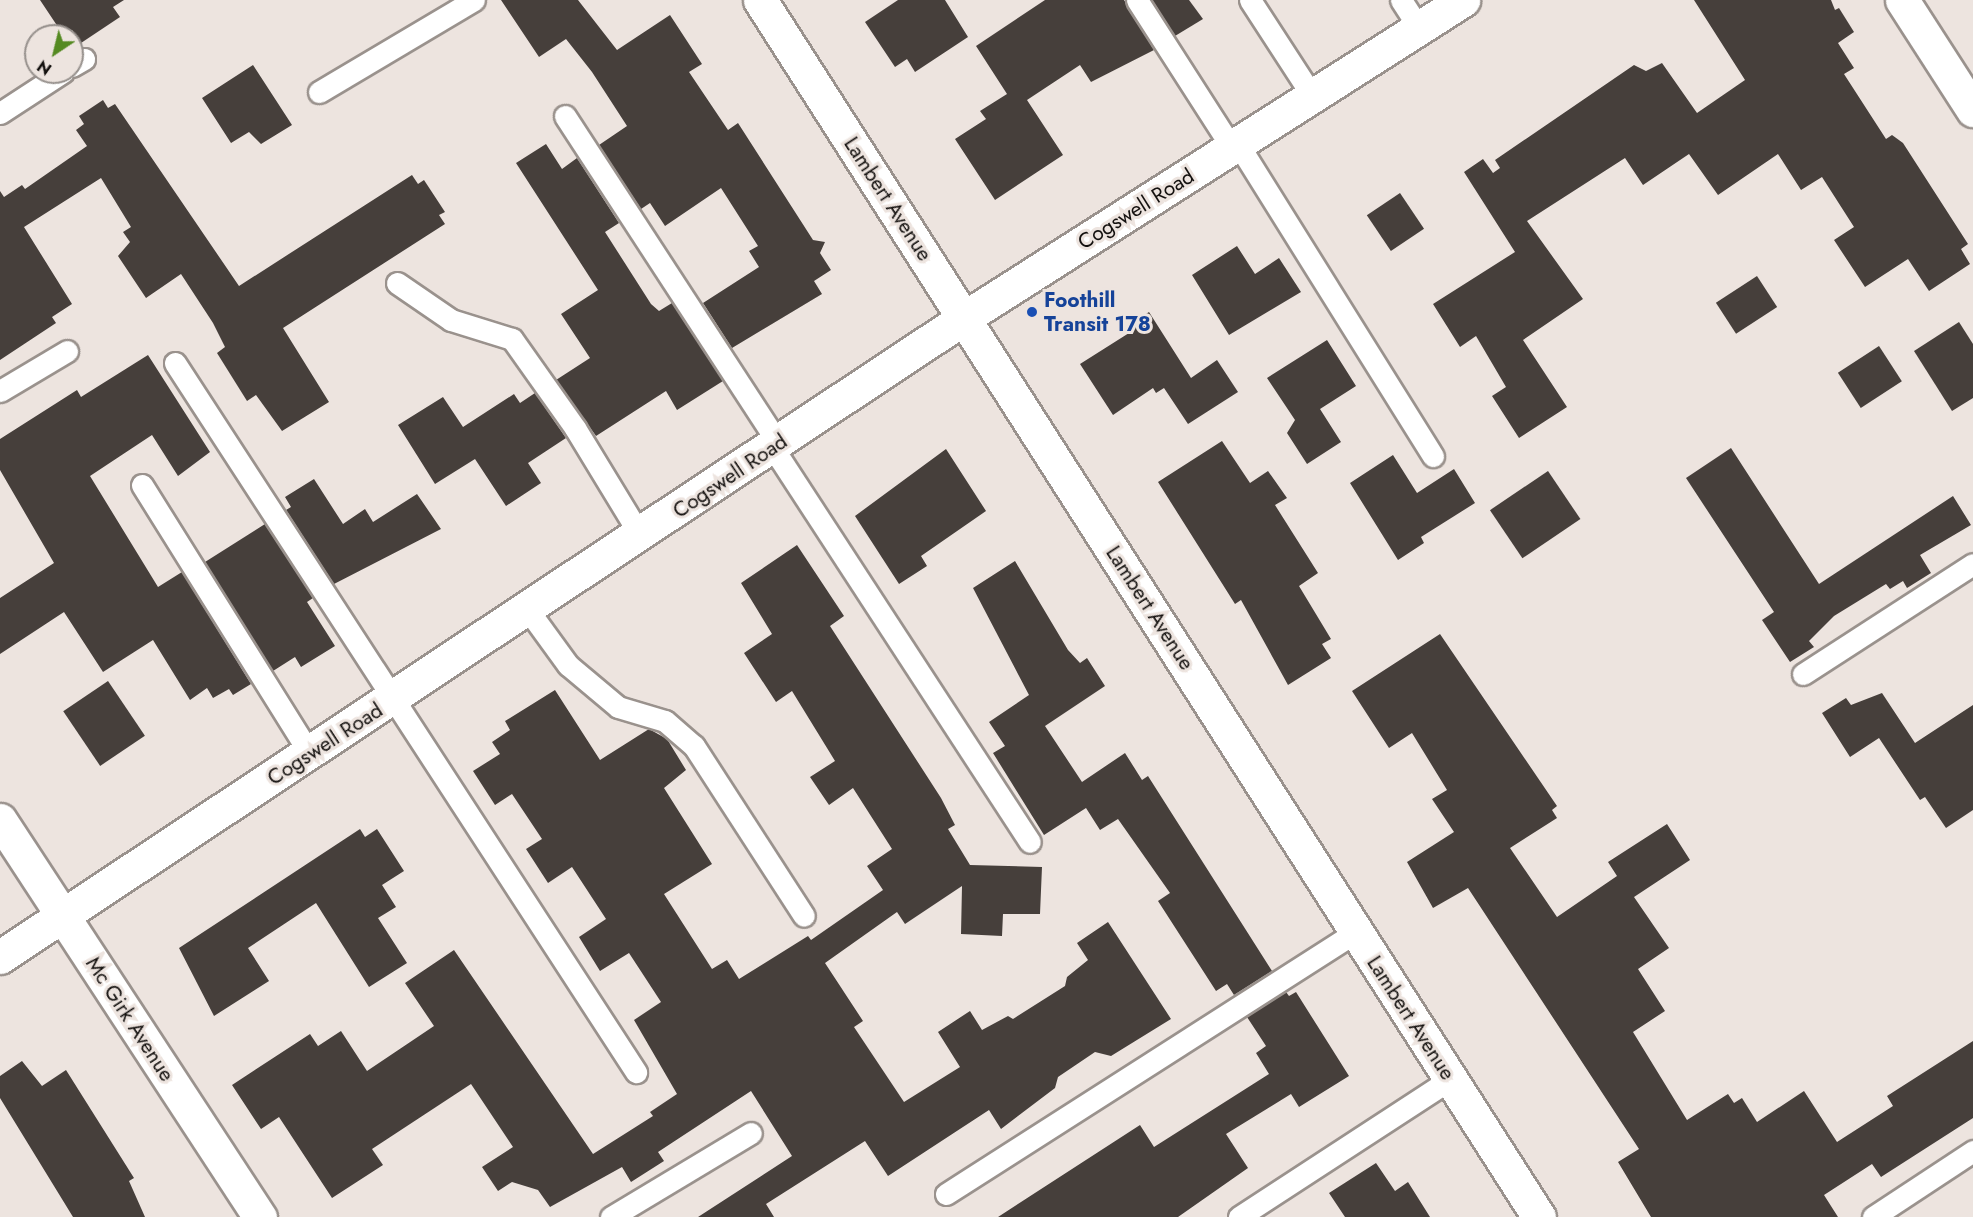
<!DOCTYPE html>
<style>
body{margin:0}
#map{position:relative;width:1973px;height:1217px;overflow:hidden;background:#ede4df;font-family:Jost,sans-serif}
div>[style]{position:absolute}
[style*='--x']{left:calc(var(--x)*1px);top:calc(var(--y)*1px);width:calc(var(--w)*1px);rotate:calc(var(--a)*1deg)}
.building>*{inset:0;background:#463f3b;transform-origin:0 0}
.roads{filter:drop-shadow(2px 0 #9a928d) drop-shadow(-2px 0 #9a928d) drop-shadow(0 2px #9a928d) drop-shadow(0 -2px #9a928d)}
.service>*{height:21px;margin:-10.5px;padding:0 10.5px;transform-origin:10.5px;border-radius:10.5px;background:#fff}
.minor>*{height:33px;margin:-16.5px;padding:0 16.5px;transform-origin:16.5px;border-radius:16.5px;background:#fff}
.tertiary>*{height:33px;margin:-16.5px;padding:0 16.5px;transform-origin:16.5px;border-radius:16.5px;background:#fff}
.dots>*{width:16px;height:16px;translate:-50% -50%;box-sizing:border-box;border:3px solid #ede4df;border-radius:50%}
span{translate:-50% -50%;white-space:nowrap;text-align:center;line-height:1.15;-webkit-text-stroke:6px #ede4df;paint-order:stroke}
.street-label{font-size:21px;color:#14110f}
.transit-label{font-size:21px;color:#164399;font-weight:700}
.left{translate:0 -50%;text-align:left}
.north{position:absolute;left:24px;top:24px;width:60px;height:60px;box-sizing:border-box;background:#ede4df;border:2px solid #96908c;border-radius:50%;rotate:215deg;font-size:16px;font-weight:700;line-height:24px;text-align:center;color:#14110f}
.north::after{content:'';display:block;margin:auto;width:21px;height:27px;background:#558a22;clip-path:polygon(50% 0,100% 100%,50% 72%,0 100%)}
</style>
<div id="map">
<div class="building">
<i style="clip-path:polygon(40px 0,124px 0,113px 7px,120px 17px,81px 43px,72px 30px,64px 36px)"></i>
<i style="clip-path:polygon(501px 0,578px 0,617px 50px,670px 15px,702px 64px,689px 72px,728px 130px,738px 123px,813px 240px,825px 242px,820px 253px,831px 270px,814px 281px,822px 294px,732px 348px,703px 303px,759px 267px,749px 251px,758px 246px,721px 188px,665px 226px,650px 203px,641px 209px,599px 145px,627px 126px,592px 72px,566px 39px,539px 57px)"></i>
<i style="clip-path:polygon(898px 0,945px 0,968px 37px,915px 72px,907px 59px,895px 67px,865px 22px)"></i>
<i style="clip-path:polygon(1045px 0,1124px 0,1154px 50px,1091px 82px,1080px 65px,1027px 100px,1063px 155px,995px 200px,955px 139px,986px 119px,980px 111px,1007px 94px,976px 46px)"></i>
<i style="clip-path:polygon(1152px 0,1189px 0,1203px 19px,1175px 36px)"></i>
<i style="clip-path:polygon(1694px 0,1831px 0,1835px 10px,1839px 8px,1854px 32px,1838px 43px,1854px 68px,1844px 74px,1886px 139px,1892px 135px,1903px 143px,1968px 244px,1961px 249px,1970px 264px,1929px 291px,1908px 259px,1865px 287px,1834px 240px,1854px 227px,1822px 177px,1801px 190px,1778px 154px,1718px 195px,1689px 154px,1643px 185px,1625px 158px,1527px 221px,1583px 299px,1523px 340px,1567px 407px,1519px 438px,1492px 396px,1506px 387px,1476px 336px,1460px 347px,1433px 304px,1515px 252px,1464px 172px,1483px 159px,1493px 173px,1500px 168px,1495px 160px,1634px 65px,1646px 71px,1662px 63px,1697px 113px,1745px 80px)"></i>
<i style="clip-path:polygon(253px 65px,292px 125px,261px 144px,249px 132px,231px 143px,202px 98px)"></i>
<i style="clip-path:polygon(103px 100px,108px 108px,115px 104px,239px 286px,412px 175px,418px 184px,424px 180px,445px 212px,439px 215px,445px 224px,283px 328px,329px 402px,282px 431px,256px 395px,247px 401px,217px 353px,225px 347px,213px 323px,181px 274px,146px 298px,118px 256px,130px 242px,123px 232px,131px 227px,101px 178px,24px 227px,72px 304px,52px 317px,56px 323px,0 360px,0 191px,4px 197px,22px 185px,25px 189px,87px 146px,76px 130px,84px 124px,79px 116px)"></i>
<i style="clip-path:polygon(546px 144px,562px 169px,577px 158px,619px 223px,605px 232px,651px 304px,659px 311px,672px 303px,723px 381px,677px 410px,666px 391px,596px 436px,556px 380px,590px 358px,561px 314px,598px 290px,516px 163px)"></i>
<i style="left:1400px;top:193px;width:43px;height:40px;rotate:56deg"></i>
<i style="clip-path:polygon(1237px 246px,1255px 274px,1279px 258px,1301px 292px,1229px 335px,1192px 275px)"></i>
<i style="left:1757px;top:276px;width:37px;height:49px;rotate:57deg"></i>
<i style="clip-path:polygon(1149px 312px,1191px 378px,1217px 360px,1238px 392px,1188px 424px,1164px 388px,1156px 393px,1153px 388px,1113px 415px,1080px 364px,1129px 333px,1126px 327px)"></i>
<i style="clip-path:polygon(1959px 322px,1973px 344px,1973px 398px,1952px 411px,1914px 351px)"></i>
<i style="clip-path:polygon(1327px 340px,1356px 386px,1320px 409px,1341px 442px,1307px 464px,1287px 433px,1295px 420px,1267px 378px)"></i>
<i style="left:1879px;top:346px;width:42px;height:49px;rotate:57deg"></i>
<i style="clip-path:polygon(148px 355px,210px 452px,178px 476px,152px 435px,90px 476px,158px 587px,182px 572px,251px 684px,233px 695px,229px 689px,213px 698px,207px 688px,190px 700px,153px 640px,103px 672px,64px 612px,0 654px,0 598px,54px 563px,0 470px,0 439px,77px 390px,81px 397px)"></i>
<i style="clip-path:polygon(535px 393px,566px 438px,528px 463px,541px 483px,506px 506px,475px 459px,435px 484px,398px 425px,443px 397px,463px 427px,514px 394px,520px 403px)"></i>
<i style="clip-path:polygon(1222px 441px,1250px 483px,1268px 471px,1287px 498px,1275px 505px,1318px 573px,1299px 586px,1331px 639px,1322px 644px,1331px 658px,1288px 685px,1241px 600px,1235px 604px,1158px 482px)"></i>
<i style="clip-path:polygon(1731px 448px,1819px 584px,1953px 496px,1971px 525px,1920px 555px,1931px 573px,1907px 588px,1903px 581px,1890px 589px,1886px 584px,1834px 616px,1809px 641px,1814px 647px,1790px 662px,1762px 620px,1774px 612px,1686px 478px)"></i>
<i style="clip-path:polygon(946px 449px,986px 511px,921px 556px,927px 566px,899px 584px,855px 516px)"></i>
<i style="clip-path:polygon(1393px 455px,1417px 493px,1454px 469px,1475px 503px,1421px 537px,1424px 543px,1398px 560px,1350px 483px)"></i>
<i style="left:1548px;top:471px;width:58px;height:70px;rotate:56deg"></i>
<i style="clip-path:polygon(314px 479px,343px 524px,365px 509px,373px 522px,417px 494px,441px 529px,334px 584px,286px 510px,291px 507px,285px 497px)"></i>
<i style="clip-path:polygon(265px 524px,313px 598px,307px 602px,335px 646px,301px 667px,295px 657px,273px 671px,205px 562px)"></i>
<i style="clip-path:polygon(797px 545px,844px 616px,830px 626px,941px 798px,955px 825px,948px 829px,970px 865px,1042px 867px,1040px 914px,1003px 914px,1002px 936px,961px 934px,962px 886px,905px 924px,897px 912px,825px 963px,863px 1021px,854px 1027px,904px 1102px,960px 1067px,938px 1032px,970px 1011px,982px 1030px,1008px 1016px,1013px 1019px,1065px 986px,1067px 977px,1088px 960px,1077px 943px,1108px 922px,1171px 1019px,1111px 1056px,1095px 1052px,1058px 1077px,1055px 1088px,1001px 1129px,989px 1110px,888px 1176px,865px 1141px,766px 1204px,774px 1217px,698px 1217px,792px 1156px,751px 1091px,658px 1152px,664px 1161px,631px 1182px,622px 1167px,550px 1207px,538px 1190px,512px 1182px,498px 1191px,482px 1167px,513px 1147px,471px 1084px,372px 1149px,383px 1165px,332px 1198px,279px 1117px,261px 1129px,232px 1085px,310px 1034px,318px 1046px,341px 1031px,367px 1071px,434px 1026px,405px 983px,454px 950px,593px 1154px,653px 1116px,650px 1112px,677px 1094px,634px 1020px,661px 1002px,629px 953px,600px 971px,579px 937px,606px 919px,572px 867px,548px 883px,526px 849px,542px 839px,512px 794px,495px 805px,473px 771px,500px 754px,492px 742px,510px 730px,505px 721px,555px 690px,600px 760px,649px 729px,667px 739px,686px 770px,664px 788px,712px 864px,664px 894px,712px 969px,727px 960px,739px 979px,808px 936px,811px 940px,883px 890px,867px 866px,892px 849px,853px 788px,829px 805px,810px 777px,835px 761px,792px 691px,776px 702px,744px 653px,772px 634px,741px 583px)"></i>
<i style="clip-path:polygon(1015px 561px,1068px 650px,1080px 663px,1087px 658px,1105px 686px,1045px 726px,1082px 782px,1125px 753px,1142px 780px,1148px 776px,1272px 971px,1234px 995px,1227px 984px,1216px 991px,1158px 901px,1170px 893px,1118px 819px,1100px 830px,1086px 808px,1044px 835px,993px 753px,1005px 746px,989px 722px,1029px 695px,973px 588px)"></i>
<i style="clip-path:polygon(1440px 634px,1557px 806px,1552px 810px,1557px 818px,1510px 848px,1557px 917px,1617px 876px,1608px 862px,1667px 824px,1690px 860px,1634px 897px,1669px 948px,1638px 969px,1665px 1011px,1633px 1032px,1687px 1120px,1728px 1094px,1734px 1103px,1742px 1098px,1757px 1122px,1804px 1091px,1837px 1142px,1893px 1106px,1887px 1096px,1973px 1041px,1973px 1118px,1881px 1177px,1872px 1164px,1824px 1195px,1838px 1217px,1651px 1217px,1618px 1162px,1639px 1149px,1468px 888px,1433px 908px,1407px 862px,1454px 832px,1432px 799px,1447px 790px,1412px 733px,1389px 748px,1352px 691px)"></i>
<i style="left:108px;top:681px;width:66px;height:54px;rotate:56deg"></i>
<i style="clip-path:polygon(1882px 693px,1915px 743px,1973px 705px,1973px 810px,1946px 828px,1925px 797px,1920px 800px,1879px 738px,1850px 757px,1822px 713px,1846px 698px,1851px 705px)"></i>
<i style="clip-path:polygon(360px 829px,365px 837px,377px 829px,404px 871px,382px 885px,396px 907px,378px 918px,407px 963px,369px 987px,316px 903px,248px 948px,269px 981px,214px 1016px,179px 948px)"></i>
<i style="clip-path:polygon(1286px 992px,1289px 996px,1296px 992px,1349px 1076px,1299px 1107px,1291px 1094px,1226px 1134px,1248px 1168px,1178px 1217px,998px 1217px,1140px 1125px,1154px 1147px,1269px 1074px,1256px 1053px,1266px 1046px,1247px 1017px)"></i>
<i style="clip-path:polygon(22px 1061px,42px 1086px,66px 1070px,134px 1178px,129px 1181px,145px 1217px,73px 1217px,0 1098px,0 1076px)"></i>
<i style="clip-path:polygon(1376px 1163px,1395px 1191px,1408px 1182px,1430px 1217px,1345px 1217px,1329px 1193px)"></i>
</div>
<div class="roads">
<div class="service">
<i style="--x:1137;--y:0;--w:176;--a:57.3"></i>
<i style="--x:1250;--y:0;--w:116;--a:57"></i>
<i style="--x:1401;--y:0;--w:35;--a:57"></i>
<i style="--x:72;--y:66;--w:14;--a:-30"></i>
<i style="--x:319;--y:92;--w:180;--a:-30.7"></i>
<i style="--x:0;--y:113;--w:75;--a:-33.1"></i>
<i style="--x:565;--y:116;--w:392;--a:56.9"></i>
<i style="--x:1238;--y:144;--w:368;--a:58"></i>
<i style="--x:397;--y:283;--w:65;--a:34.4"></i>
<i style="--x:451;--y:320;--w:64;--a:17.3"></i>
<i style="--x:512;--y:339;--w:109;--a:54.7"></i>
<i style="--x:575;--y:428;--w:125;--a:58.7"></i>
<i style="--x:175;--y:363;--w:846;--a:56.97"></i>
<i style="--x:0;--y:391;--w:78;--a:-30.8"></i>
<i style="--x:773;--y:448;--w:470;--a:56.9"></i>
<i style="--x:142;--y:485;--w:317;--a:58"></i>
<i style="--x:528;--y:610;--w:68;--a:54"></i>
<i style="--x:568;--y:665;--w:65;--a:40"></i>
<i style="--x:618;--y:707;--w:49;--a:16.6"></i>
<i style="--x:665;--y:721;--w:38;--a:41"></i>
<i style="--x:694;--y:746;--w:202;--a:57.1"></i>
<i style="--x:1803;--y:674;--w:202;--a:-32.9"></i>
<i style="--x:946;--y:1194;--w:487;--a:-32.6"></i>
<i style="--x:611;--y:1217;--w:163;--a:-31"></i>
<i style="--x:1239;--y:1217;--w:253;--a:-33.1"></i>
<i style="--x:1873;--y:1217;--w:120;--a:-33.4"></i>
</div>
<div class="minor">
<i style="--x:1902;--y:0;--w:131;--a:57.2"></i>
<i style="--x:0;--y:820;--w:475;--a:56.8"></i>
</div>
<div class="tertiary">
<i style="--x:760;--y:0;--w:1445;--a:57.38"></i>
<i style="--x:0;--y:957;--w:1157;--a:-33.54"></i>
<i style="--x:964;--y:318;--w:592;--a:-32.51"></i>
</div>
</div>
<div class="dots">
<i style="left:1032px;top:312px;background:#1a4fb4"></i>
</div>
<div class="street-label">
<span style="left:888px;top:199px;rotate:57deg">Lambert Avenue</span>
<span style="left:1136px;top:209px;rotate:-32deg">Cogswell Road</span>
<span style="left:730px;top:476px;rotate:-34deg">Cogswell Road</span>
<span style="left:1150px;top:608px;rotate:57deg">Lambert Avenue</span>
<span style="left:325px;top:744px;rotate:-33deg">Cogswell Road</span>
<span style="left:1411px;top:1018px;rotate:57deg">Lambert Avenue</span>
<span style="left:130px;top:1019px;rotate:57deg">Mc Girk Avenue</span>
</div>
<div class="transit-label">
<span class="left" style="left:1044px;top:312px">Foothill<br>Transit 178</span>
</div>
<div class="north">N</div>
</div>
